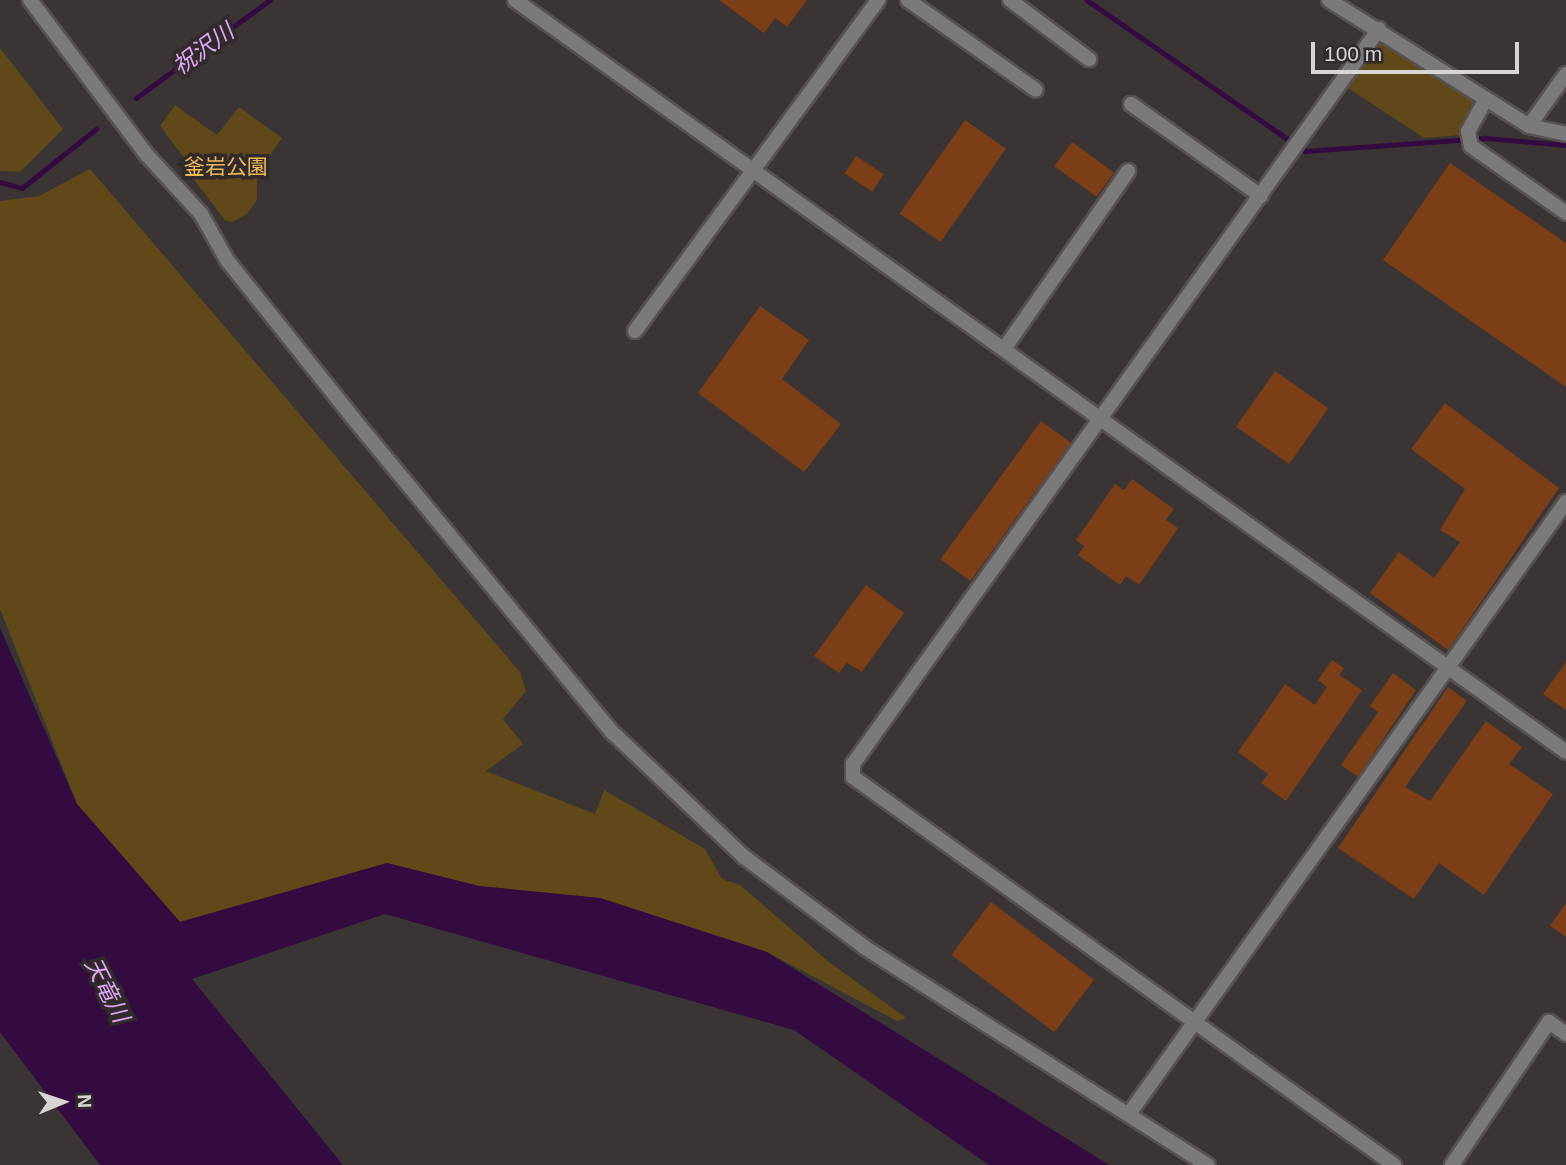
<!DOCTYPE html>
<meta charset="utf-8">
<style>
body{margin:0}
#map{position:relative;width:1566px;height:1165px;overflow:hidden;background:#3a3434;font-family:Arial,"Noto Sans JP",sans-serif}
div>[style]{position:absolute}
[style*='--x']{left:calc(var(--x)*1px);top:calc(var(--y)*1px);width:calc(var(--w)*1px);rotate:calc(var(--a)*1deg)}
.green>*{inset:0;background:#614819}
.water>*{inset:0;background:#330b40}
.stream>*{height:4.5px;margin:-2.25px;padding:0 2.25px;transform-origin:2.25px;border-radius:2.25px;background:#330b40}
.building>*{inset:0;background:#7b3e17;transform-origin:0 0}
.roads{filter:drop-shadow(2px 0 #575151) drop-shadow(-2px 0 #575151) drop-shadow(0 2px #575151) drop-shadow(0 -2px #575151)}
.minor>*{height:14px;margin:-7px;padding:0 7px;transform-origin:7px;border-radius:7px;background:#7c797a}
.tertiary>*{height:14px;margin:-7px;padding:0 7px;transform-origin:7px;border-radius:7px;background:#7c797a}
span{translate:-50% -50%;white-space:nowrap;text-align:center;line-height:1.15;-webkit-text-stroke:7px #302a2a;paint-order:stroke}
.park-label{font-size:21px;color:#eeb958}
.water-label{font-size:23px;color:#e2a6f8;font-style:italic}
.north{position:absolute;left:28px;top:1067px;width:70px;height:70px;-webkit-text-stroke:5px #302a2a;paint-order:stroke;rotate:88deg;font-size:19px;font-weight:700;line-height:28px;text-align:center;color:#d9d4d4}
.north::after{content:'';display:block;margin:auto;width:24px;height:32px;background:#d9d4d4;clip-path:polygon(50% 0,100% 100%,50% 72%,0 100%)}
.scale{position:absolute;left:1311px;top:42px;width:208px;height:32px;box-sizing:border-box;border:4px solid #d9d4d4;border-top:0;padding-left:9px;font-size:21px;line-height:24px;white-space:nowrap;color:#d9d4d4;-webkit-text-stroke:5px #302a2a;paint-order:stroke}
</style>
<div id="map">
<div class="green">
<i style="clip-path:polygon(1385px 40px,1479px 104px,1461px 135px,1424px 138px,1345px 86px,1377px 42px)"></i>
<i style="clip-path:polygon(0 48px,63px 129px,20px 172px,0 171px)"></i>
<i style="clip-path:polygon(175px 105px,217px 135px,239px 107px,282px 138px,257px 174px,257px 200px,247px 214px,232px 222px,225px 220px,192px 177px,186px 160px,160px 126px)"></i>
<i style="clip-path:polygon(90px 169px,520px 672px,526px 691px,503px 719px,523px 744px,486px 771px,595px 814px,604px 790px,705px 849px,722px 879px,740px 885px,829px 962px,906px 1018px,897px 1021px,767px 952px,600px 898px,479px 886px,387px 863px,180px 922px,77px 804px,0 609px,0 201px,39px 196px)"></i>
</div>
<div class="water">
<i style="clip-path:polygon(0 628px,77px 804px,180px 922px,387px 863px,479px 886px,600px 898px,767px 952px,1109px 1165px,989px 1165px,794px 1030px,385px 914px,192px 979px,343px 1165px,100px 1165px,0 1032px)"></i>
</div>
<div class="stream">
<i style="--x:1087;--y:0;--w:265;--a:34.7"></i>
<i style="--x:1305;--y:151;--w:181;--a:-4.1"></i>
<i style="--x:1486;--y:138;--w:80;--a:5"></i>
<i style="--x:136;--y:98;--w:166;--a:-36.2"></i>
<i style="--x:0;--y:182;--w:23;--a:15"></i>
<i style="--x:22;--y:188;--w:95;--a:-38.6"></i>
</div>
<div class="building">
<i style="clip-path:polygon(719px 0,807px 0,787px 27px,775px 18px,764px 33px)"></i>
<i style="left:965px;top:120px;width:50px;height:114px;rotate:35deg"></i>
<i style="left:1072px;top:142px;width:52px;height:30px;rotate:36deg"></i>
<i style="left:856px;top:156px;width:33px;height:21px;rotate:33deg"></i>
<i style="clip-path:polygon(1450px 163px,1566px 243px,1566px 387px,1383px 260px)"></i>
<i style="clip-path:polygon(760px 306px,809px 340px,782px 379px,841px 424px,804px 472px,698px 393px)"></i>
<i style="left:1275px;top:371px;width:65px;height:68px;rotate:35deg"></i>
<i style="clip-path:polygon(1445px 403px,1559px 488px,1448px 650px,1370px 593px,1399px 552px,1434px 578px,1460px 542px,1440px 530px,1465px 489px,1411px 449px)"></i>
<i style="left:1041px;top:421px;width:37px;height:171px;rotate:36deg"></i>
<i style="clip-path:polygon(1132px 479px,1174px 509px,1166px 520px,1178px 528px,1139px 585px,1126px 576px,1120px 585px,1078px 555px,1084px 546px,1076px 540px,1115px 484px,1124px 490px)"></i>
<i style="clip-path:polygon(866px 585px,904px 613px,862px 672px,847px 663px,839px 673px,814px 656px)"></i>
<i style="clip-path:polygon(1332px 660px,1344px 668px,1339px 675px,1362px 690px,1286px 801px,1261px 783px,1268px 774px,1238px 752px,1285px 684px,1315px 705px,1327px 687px,1318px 680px)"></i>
<i style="clip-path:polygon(1566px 662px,1566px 710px,1543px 694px)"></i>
<i style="clip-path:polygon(1393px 673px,1416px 690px,1358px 777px,1341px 765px,1378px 712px,1370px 706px)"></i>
<i style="clip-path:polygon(1448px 687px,1467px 701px,1405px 787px,1430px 801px,1486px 721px,1522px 747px,1509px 764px,1553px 794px,1484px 895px,1439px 863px,1414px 899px,1338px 848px)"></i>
<i style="left:991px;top:902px;width:129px;height:66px;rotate:37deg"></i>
<i style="clip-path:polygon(1566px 903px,1566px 937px,1550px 926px)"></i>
</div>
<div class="roads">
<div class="minor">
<i style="--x:30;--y:0;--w:194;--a:53"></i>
<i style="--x:147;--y:155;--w:80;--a:47.5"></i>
<i style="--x:201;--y:214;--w:53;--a:60.5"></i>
<i style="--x:227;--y:260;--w:202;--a:51.4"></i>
<i style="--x:353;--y:418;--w:408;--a:50.5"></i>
<i style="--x:613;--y:733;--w:179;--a:43.4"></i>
<i style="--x:743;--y:856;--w:151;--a:36.9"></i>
<i style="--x:864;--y:947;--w:407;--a:32.4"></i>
<i style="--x:908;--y:0;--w:156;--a:35.1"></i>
<i style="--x:1010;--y:0;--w:99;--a:36.8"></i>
<i style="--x:1329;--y:0;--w:236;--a:32.2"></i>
<i style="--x:1529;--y:126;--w:38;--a:12"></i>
<i style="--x:1379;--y:29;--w:904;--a:125.59"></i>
<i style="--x:853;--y:764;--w:13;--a:90"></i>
<i style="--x:853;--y:777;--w:666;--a:35.65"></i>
<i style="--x:1486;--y:99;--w:37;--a:119"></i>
<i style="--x:1468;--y:131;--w:15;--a:79"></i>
<i style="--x:1471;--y:146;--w:116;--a:35.2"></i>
<i style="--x:1131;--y:104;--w:159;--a:35.3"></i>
<i style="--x:1529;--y:126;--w:64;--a:-54.6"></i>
<i style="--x:635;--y:331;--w:411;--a:-53.7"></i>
<i style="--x:1004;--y:349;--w:217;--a:-55.1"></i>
<i style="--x:1129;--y:1114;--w:752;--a:-54.47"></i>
<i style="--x:1452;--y:1165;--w:173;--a:-55.9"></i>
<i style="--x:1549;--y:1022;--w:21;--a:35"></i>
</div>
<div class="tertiary">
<i style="--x:515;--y:0;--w:1292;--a:35.58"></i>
</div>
</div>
<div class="park-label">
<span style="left:226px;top:167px">釜岩公園</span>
</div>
<div class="water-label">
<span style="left:203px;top:49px;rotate:-36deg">祝沢川</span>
<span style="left:107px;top:990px;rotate:63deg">天竜川</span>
</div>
<div class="north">N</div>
<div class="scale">100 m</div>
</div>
